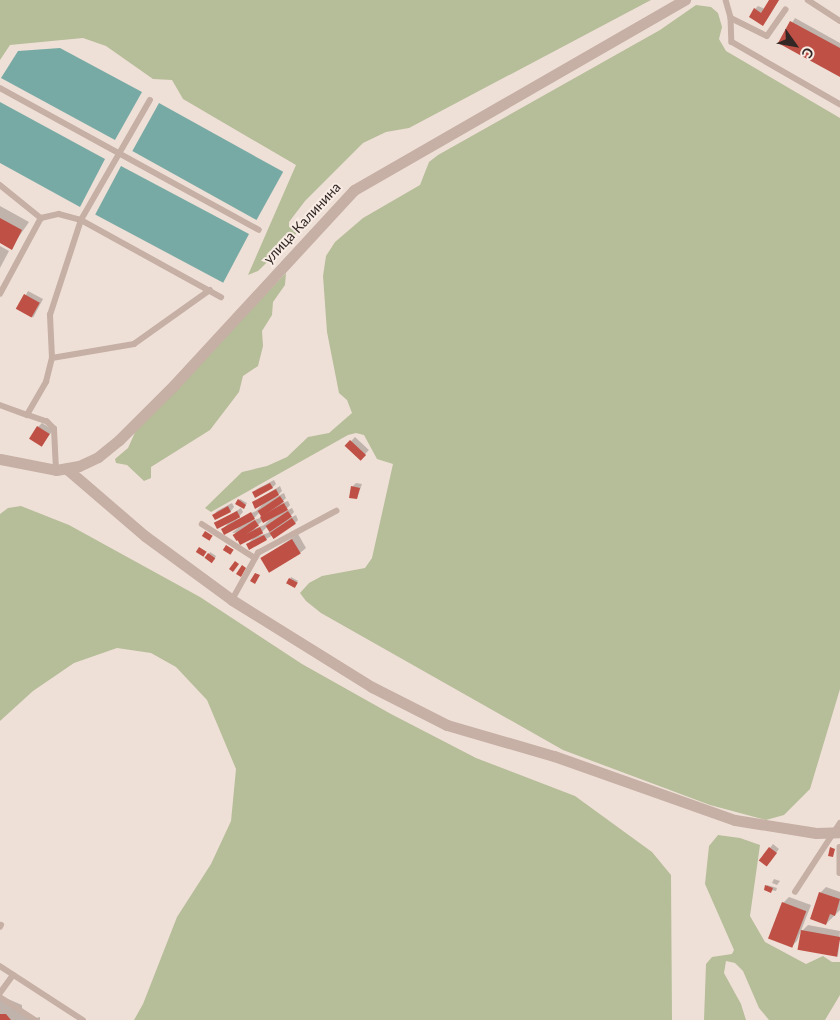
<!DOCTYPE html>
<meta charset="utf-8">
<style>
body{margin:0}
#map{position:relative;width:840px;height:1020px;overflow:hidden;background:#efe0d7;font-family:Lato,sans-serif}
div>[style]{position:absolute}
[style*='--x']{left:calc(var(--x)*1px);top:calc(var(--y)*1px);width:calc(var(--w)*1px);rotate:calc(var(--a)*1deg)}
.green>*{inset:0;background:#b6bd99}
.water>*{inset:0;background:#78aaa5;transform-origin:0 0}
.shadow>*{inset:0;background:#0003;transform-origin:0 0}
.building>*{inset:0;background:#bf5045;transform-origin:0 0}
.lane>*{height:5.5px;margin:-2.75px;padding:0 2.75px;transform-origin:2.75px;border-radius:2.75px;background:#c6afa4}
.street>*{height:11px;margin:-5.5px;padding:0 5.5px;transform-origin:5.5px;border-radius:5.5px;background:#c6afa4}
span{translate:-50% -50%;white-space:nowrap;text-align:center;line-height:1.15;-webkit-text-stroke:4px #f7ebe3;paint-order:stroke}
.street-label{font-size:14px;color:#322725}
.north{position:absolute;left:770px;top:20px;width:50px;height:50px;-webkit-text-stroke:4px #f7ebe3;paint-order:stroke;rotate:122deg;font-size:14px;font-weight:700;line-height:20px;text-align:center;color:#322725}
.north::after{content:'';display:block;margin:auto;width:18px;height:22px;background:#322725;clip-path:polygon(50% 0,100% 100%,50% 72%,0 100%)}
</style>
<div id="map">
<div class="green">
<i style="clip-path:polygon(0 0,651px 0,409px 128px,386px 132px,363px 143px,305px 201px,289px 222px,289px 227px,297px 227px,297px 233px,258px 271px,248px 275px,296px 165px,183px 99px,172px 80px,153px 79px,106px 46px,83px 38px,10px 45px,0 60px)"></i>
<i style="clip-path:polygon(696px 5px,711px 7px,718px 13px,722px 27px,719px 39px,726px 51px,840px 118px,840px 689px,810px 789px,784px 815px,766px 820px,710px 805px,563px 750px,321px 613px,306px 601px,300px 593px,309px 583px,322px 576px,365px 568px,372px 558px,393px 464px,377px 459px,364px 435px,356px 433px,348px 435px,211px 512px,205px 508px,242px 472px,267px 466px,287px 457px,308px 437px,329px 433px,352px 413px,347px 400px,339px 393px,327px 332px,323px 276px,326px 256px,335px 242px,363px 218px,420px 185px,429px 162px,438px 155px,660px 30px)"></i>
<i style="clip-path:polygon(286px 273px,285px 285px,273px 302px,272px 315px,262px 331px,263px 346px,258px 366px,243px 376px,239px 392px,210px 430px,151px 467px,151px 478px,144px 481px,127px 465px,116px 463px,115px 459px,128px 448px,137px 428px)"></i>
<i style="clip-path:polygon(21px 506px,69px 525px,200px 597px,302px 664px,391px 714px,476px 758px,575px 796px,652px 852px,671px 875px,672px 1020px,134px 1020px,143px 1004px,177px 917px,211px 864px,231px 821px,236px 769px,207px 700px,176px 667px,151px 653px,117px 648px,74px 663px,33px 691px,0 721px,0 514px,8px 508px)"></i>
<i style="clip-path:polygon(718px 835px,740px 838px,760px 845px,750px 916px,765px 942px,806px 964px,823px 956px,832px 962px,840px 962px,840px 995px,825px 1020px,769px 1020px,759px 1008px,743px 971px,735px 963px,726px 961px,724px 973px,741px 1004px,746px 1020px,704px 1020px,706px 964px,712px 957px,732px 954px,734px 950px,705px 884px,709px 846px)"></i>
</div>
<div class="water">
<i style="clip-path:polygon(60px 48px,142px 92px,115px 140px,1px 78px,18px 51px)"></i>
<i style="clip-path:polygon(0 102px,105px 159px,80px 207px,0 163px)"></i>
<i style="left:159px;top:103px;width:142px;height:55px;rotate:29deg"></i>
<i style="left:121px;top:166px;width:145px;height:55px;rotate:28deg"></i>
</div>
<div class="shadow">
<i style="clip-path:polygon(770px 0,779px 0,766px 21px,755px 9px,758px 6px,765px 9px)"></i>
<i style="clip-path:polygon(795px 18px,840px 43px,840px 76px,780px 42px)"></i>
<i style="clip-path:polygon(0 206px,29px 222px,11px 248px,0 242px)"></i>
<i style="clip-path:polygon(0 246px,9px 251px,0 268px)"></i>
<i style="left:28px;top:291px;width:17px;height:21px;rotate:28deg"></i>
<i style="clip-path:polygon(42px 423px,53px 430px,42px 445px,38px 427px)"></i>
<i style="left:355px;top:437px;width:19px;height:13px;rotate:43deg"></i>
<i style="clip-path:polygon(274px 480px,276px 484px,273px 487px,256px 496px,254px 493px,257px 489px)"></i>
<i style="clip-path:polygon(356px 483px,362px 484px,357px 498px,352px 487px)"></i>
<i style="clip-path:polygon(evenodd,280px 486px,282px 491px,276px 497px,284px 493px,286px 498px,280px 504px,288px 501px,290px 505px,284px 512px,292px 508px,294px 512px,288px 519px,296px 515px,298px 520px,295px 523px,266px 539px,247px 545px,254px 537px,238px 540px,246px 532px,232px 533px,239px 527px,223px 529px,229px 522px,216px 524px,241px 508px,243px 512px,236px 520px,256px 511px,264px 503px,253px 503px,280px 486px,267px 511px,260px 518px,251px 521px,259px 513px,267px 511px,280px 486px,272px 517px,264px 525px,254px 529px,263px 520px,272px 517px,280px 486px,276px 525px,268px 533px,258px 536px,267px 527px,276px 525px)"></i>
<i style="clip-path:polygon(240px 499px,247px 503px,245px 506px,239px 500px)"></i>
<i style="clip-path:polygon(232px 503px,234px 507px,231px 511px,216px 519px,214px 515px,217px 511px)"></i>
<i style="clip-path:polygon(298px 534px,306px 548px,300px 553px,262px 558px)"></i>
<i style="clip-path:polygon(210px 552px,216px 556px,214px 560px,209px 554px)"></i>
<i style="clip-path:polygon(291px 577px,298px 581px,296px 585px,290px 579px)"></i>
<i style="clip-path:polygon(773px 844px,779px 849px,767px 865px,770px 848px)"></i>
<i style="clip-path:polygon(774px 879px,780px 881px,777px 885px,772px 883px)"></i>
<i style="clip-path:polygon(767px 885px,777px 888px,776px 891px,765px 889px)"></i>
<i style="clip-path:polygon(826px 887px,840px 892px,840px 910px,826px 924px,820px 893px)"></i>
<i style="clip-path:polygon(789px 897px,811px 905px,797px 941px,792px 946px,783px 903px)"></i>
<i style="clip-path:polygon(808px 925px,840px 931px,838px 957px,801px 932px)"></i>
<i style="clip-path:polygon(0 992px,1px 996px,22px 1005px,22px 1010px,36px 1018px,40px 1017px,40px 1020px,0 1020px)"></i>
</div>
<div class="building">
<i style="clip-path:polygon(769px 0,779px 0,763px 26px,749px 17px,754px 8px,761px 13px)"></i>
<i style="clip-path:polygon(790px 21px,840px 48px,840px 77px,778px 43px)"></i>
<i style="clip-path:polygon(0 218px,22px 230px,12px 250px,0 243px)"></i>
<i style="left:24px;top:294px;width:18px;height:17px;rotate:29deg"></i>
<i style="left:37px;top:426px;width:15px;height:15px;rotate:32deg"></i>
<i style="left:350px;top:440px;width:22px;height:8px;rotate:43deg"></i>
<i style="clip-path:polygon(270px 483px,273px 488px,255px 498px,252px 492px)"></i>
<i style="clip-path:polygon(351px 486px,360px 488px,357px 499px,349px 498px)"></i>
<i style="clip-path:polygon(276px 489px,279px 495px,255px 509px,252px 502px)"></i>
<i style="left:280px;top:496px;width:7px;height:27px;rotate:56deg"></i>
<i style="clip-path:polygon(238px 499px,246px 505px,244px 509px,235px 504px)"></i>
<i style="clip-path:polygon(284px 503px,288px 510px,263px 523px,260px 517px)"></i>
<i style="clip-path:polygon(228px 506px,231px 512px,215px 520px,212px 515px)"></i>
<i style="left:237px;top:511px;width:7px;height:26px;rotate:63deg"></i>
<i style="left:288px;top:511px;width:7px;height:27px;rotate:56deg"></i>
<i style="clip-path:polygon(251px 512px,255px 519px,224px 535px,221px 529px)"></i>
<i style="left:292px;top:518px;width:7px;height:27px;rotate:56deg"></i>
<i style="left:255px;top:520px;width:7px;height:27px;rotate:56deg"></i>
<i style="left:260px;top:527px;width:7px;height:26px;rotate:63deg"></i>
<i style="left:205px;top:531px;width:9px;height:6px;rotate:32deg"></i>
<i style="clip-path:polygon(264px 535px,267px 540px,249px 550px,246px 544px)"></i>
<i style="left:292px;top:539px;width:17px;height:37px;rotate:59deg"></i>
<i style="left:226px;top:545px;width:9px;height:6px;rotate:32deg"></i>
<i style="left:199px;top:547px;width:9px;height:6px;rotate:32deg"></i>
<i style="left:208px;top:553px;width:9px;height:6px;rotate:36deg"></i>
<i style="left:235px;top:561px;width:5px;height:10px;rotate:37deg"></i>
<i style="clip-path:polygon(242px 565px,246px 568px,241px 577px,236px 574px)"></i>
<i style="clip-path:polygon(255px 573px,260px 575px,255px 584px,250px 581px)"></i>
<i style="left:289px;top:578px;width:10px;height:6px;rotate:29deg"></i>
<i style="left:769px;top:847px;width:10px;height:17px;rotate:37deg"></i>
<i style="clip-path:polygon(830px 847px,835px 849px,833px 857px,828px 856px)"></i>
<i style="clip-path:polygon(765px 885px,773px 888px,771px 893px,764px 890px)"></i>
<i style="clip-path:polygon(819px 892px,840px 899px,835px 916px,830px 914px,826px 925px,810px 919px)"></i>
<i style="left:782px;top:902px;width:26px;height:39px;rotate:21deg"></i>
<i style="left:801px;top:930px;width:40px;height:20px;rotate:10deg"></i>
<i style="clip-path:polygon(0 1014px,6px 1014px,11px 1020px,0 1020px)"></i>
</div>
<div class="lane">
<i style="--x:726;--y:0;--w:19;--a:74"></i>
<i style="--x:731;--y:18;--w:24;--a:88"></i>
<i style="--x:732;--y:42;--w:125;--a:29.9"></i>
<i style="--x:808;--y:0;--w:38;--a:33"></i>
<i style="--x:731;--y:18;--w:40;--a:26.6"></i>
<i style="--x:767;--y:36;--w:32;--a:-55"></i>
<i style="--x:0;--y:88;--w:295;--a:28.7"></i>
<i style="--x:0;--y:185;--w:53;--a:38.8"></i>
<i style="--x:0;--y:294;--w:86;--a:-61.7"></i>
<i style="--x:41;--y:218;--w:18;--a:-13"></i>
<i style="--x:59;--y:214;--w:23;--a:15"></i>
<i style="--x:81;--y:220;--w:138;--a:-60.1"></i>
<i style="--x:52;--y:358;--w:43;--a:-92.7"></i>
<i style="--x:50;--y:315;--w:100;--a:-71.9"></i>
<i style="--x:81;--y:220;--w:160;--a:28.8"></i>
<i style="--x:0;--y:405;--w:29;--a:20"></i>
<i style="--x:56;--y:470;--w:41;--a:-92.8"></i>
<i style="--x:54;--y:429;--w:10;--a:-135"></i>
<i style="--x:47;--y:422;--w:21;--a:-161"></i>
<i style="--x:27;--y:415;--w:38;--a:-60"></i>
<i style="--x:46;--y:382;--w:25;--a:-76"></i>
<i style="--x:52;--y:358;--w:83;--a:-9.7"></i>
<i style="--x:134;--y:344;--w:93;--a:-35.4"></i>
<i style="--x:202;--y:524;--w:63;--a:32.7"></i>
<i style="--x:232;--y:600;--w:54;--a:-61"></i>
<i style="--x:258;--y:553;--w:89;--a:-28.3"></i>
<i style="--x:840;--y:847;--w:26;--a:90"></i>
<i style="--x:795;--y:892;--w:82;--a:-56.9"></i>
<i style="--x:0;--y:927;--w:2;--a:-63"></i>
<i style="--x:0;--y:966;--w:99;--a:33"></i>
<i style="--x:0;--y:993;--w:22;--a:-54"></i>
<i style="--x:0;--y:997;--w:42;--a:33.3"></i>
</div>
<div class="street">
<i style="--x:0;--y:459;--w:57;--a:11.1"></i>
<i style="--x:56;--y:470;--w:23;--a:-10"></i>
<i style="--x:79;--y:466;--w:21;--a:-25"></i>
<i style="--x:98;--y:457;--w:27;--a:-39"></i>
<i style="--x:119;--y:440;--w:78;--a:-45"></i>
<i style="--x:174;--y:385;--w:265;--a:-47.3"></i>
<i style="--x:354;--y:190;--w:382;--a:-29.9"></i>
<i style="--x:67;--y:469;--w:103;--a:40.7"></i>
<i style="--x:145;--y:536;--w:108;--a:36.3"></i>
<i style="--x:232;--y:600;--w:165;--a:31.9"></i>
<i style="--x:372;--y:687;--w:84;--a:26.9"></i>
<i style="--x:447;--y:725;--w:111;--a:16.2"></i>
<i style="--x:554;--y:756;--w:192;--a:19.5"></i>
<i style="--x:735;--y:820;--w:82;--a:9.1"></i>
<i style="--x:816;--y:833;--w:24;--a:-2"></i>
</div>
<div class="street-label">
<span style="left:302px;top:223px;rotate:-47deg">улица Калинина</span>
</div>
<div class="north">С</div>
</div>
